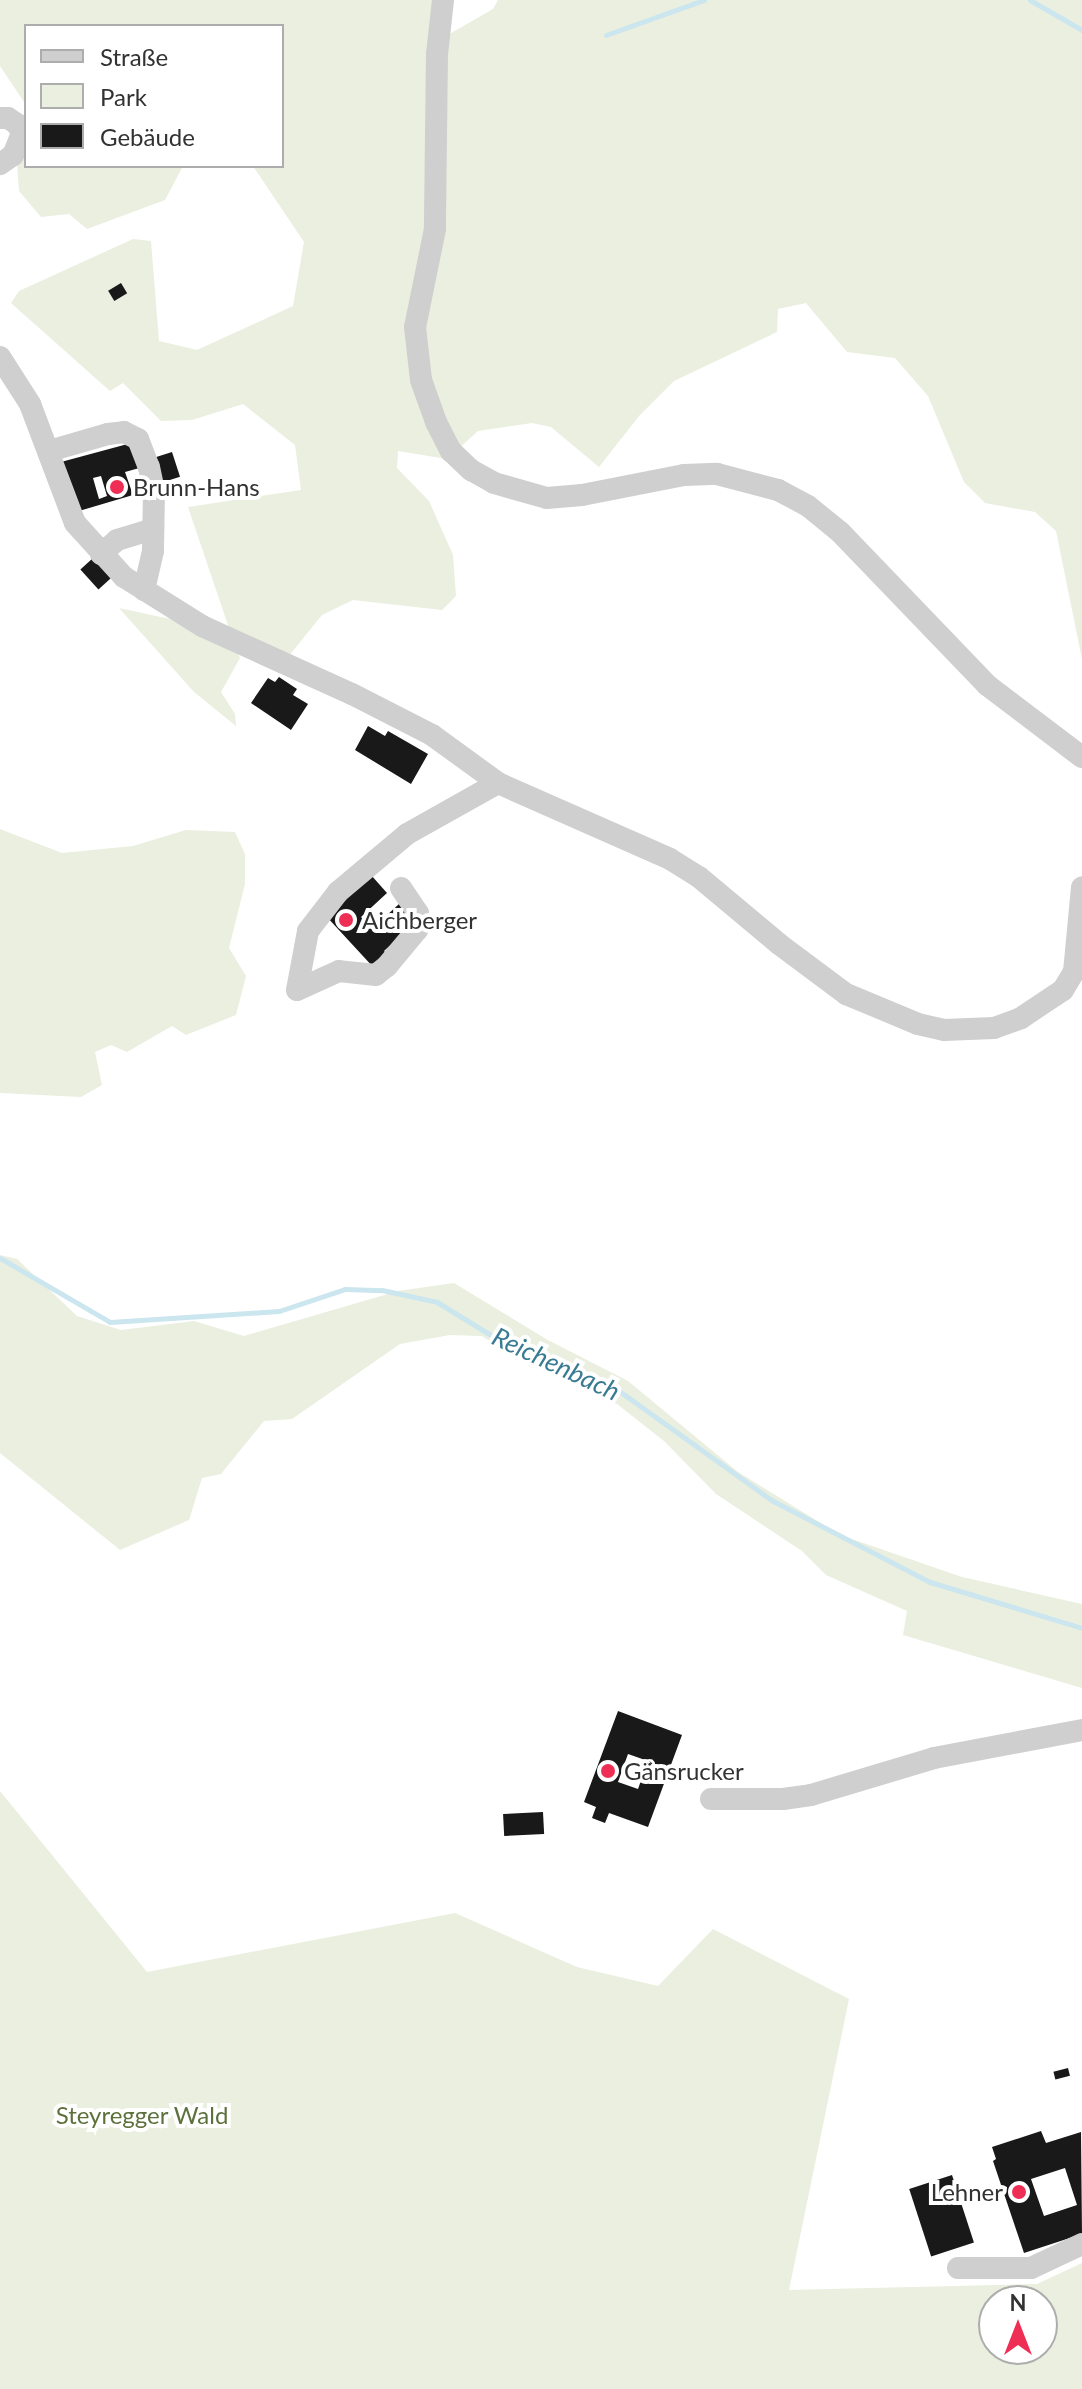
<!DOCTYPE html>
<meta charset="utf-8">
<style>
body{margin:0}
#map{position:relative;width:1082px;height:2389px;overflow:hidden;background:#fff;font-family:Lato,sans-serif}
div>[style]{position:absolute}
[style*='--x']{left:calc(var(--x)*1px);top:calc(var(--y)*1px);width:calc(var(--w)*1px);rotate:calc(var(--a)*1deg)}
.green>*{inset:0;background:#eaefdf}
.stream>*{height:5px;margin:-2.5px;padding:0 2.5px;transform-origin:2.5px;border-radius:2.5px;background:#cbe6ef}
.building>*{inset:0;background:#191919;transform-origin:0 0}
.minor>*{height:22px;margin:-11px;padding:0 11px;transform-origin:11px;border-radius:11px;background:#cfcfcf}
.dots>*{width:22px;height:22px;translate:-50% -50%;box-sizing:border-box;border:4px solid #fff;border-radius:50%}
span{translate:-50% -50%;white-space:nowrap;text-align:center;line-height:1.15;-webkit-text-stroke:8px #fff;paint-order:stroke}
.poi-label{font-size:24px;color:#323232}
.left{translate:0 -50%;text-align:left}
.right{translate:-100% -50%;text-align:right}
.park-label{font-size:24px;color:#5c713c}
.water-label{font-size:26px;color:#387b92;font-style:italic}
.legend{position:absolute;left:24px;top:24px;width:260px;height:144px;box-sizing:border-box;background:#fff;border:2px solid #adadad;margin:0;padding:10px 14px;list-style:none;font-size:24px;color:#323232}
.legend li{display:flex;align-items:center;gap:16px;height:40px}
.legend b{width:40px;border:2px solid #adadad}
.north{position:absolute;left:978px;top:2285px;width:80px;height:80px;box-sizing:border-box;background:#fff;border:2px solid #adadad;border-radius:50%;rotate:0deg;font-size:22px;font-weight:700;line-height:32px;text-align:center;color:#323232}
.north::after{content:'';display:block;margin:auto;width:28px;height:36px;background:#ef2e56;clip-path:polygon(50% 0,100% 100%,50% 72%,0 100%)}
</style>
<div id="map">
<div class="green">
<i style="clip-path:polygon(0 0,437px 0,432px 44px,493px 9px,498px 0,1082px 0,1082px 659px,1056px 531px,1035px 512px,985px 503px,964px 482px,928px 396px,895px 358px,847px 352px,806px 303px,778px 309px,777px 332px,674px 381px,639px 416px,599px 467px,551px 427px,532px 423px,478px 431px,447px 459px,398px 451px,397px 468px,429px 501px,453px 555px,456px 596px,442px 610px,353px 600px,322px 615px,288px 657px,233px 642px,240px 658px,221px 692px,235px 714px,236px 726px,194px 692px,119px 608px,170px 619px,229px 644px,232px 637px,188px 507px,301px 490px,295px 445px,243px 404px,192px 420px,161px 421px,123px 383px,110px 391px,11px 303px,19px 291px,133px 239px,151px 241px,159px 341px,197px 350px,293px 306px,304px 242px,253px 166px,282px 166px,282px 26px,26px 26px,26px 105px,0 66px)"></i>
<i style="clip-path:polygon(26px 131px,26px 166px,183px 166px,165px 200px,87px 229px,69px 214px,41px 217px,19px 191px,17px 163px)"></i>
<i style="clip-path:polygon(0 829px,62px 853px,133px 846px,186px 830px,235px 832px,245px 854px,245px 884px,229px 948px,246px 976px,236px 1015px,186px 1035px,172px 1026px,127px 1052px,111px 1045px,95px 1052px,102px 1085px,81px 1097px,0 1093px)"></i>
<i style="clip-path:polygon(0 1255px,17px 1259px,77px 1316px,121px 1330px,194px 1321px,244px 1336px,398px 1291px,454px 1283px,546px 1339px,628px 1381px,738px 1472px,840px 1535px,962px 1577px,1082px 1604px,1082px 1688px,903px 1635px,907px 1611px,826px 1575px,802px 1551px,716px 1494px,664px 1441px,617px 1404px,527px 1365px,482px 1336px,450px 1335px,400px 1344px,292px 1419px,264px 1421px,221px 1474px,202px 1478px,189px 1520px,120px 1550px,0 1453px)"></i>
<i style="clip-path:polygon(evenodd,0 1791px,147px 1972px,455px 1913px,577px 1967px,658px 1986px,713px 1929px,849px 1999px,789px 2290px,1037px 2284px,1082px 2263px,1082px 2389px,0 2389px,0 1791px,994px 2301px,1042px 2301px,1042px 2349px,994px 2349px,994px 2301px)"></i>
</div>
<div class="stream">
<i style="--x:1030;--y:0;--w:60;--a:30"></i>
<i style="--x:606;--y:35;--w:104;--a:-19.7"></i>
<i style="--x:0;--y:1258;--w:127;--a:30.2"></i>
<i style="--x:110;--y:1322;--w:169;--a:-3.7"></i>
<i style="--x:279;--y:1311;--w:70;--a:-18.4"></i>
<i style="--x:345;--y:1289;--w:37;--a:2"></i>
<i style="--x:382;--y:1290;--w:56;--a:12.3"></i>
<i style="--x:437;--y:1302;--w:79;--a:31.5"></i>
<i style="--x:504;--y:1343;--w:120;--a:22.1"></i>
<i style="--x:615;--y:1388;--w:194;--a:35.6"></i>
<i style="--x:773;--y:1501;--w:177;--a:27.3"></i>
<i style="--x:930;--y:1582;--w:159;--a:16.8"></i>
</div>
<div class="building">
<i style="left:121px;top:283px;width:12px;height:15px;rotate:59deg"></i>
<i style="clip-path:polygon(evenodd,135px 442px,143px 467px,125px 472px,133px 495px,79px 511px,61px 462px,135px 442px,101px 476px,107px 496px,99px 499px,93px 478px,101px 476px)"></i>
<i style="left:172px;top:452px;width:26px;height:19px;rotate:72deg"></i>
<i style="left:93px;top:558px;width:27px;height:17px;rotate:48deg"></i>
<i style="clip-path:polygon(279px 677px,297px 689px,293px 695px,308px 704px,291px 730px,251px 703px,268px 678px,275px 682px)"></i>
<i style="clip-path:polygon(368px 726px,385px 736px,388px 731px,428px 754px,411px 784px,355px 750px)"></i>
<i style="clip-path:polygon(371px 875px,387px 893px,361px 917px,372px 929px,399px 904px,416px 922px,384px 951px,388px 955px,374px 968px,326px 916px)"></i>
<i style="clip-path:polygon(evenodd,618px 1711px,682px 1735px,648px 1827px,609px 1813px,605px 1823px,592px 1818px,596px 1807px,584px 1802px,618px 1711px,628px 1754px,648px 1761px,638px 1789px,618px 1782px,628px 1754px)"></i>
<i style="left:543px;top:1812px;width:22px;height:40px;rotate:87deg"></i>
<i style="left:1068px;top:2068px;width:8px;height:15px;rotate:76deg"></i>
<i style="clip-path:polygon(evenodd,1041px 2131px,1046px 2143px,1081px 2132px,1082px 2234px,1024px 2253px,993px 2161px,996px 2159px,992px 2147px,1041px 2131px,1065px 2168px,1077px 2205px,1044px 2216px,1031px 2179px,1065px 2168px)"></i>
<i style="left:952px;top:2175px;width:71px;height:45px;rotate:72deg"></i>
</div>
<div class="minor">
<i style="--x:443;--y:0;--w:54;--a:96.3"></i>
<i style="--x:437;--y:54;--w:175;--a:90.7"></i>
<i style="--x:435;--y:229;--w:100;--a:101.5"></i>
<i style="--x:415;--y:327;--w:53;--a:83.5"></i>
<i style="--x:421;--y:380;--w:45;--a:70.3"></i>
<i style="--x:436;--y:422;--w:33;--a:63"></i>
<i style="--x:451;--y:451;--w:28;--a:44"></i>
<i style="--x:471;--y:470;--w:26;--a:29"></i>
<i style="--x:494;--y:483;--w:55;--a:15.8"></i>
<i style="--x:547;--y:498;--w:35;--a:-5"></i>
<i style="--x:582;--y:495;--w:104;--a:-11.1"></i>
<i style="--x:684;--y:475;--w:33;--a:-2"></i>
<i style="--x:717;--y:474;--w:63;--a:14.7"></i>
<i style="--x:778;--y:490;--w:34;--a:28"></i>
<i style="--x:808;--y:506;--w:41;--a:39.1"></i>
<i style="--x:840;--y:532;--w:212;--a:46.1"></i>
<i style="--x:987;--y:685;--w:119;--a:37.2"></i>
<i style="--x:0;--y:118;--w:8;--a:0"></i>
<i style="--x:8;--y:118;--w:11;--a:34"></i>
<i style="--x:17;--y:124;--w:10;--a:61"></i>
<i style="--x:22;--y:133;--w:24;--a:112"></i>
<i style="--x:13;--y:155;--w:16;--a:145"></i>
<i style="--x:0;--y:357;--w:56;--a:57.4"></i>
<i style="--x:30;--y:404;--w:127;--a:69.3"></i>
<i style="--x:75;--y:523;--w:73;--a:47.8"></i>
<i style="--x:124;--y:577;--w:92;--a:32.1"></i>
<i style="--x:202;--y:626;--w:165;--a:24.4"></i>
<i style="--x:352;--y:694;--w:90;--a:27.1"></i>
<i style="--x:432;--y:735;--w:82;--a:36"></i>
<i style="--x:498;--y:783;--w:188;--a:23.8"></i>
<i style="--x:670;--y:859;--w:34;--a:32"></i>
<i style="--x:699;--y:877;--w:104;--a:39.9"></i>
<i style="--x:779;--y:944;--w:84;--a:36.7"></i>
<i style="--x:846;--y:994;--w:78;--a:22.6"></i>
<i style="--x:918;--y:1024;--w:27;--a:13"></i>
<i style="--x:944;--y:1030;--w:50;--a:-2.3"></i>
<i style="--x:994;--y:1028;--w:29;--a:-20"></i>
<i style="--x:1021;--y:1018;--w:50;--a:-33.7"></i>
<i style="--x:1063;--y:990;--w:21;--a:-59"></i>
<i style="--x:1074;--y:972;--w:85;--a:-84.6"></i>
<i style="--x:49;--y:451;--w:61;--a:-16.1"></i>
<i style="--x:108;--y:434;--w:16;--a:-7"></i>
<i style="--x:124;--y:432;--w:16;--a:27"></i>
<i style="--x:138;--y:439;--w:30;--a:69"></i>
<i style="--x:149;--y:467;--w:25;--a:78"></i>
<i style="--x:154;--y:491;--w:60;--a:91"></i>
<i style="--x:153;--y:551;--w:40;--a:103"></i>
<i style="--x:101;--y:554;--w:21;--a:-41"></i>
<i style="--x:117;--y:540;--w:37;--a:-17"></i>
<i style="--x:401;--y:888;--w:30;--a:56"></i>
<i style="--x:418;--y:913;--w:17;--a:93"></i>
<i style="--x:417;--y:930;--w:47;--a:129.8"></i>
<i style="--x:387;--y:966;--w:14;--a:141"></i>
<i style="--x:376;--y:975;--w:37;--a:-174"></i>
<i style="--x:339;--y:971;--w:46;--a:155.7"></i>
<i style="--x:297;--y:990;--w:60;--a:-79.4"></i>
<i style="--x:308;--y:931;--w:49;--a:-52.4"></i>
<i style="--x:338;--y:892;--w:90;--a:-40"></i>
<i style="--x:407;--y:834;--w:104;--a:-29.3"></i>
<i style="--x:711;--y:1799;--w:72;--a:0"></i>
<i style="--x:783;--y:1799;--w:28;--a:-8"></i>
<i style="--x:811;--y:1795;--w:128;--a:-16.7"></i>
<i style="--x:934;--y:1758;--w:151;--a:-10.7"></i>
<i style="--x:958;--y:2268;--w:73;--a:0"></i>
<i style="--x:1031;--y:2268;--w:56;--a:-25.2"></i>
</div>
<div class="dots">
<i style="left:117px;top:487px;background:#ef2e56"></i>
<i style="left:346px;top:920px;background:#ef2e56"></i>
<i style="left:608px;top:1771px;background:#ef2e56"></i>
<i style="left:1019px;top:2192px;background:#ef2e56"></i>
</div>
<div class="poi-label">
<span class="left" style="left:133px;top:487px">Brunn-Hans</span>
<span class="left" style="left:362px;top:920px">Aichberger</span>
<span class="left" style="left:624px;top:1771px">Gänsrucker</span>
<span class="right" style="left:1003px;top:2192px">Lehner</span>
</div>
<div class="park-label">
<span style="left:142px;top:2115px">Steyregger Wald</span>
</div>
<div class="water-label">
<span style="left:556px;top:1364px;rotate:25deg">Reichenbach</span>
</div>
<ul class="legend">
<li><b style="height:10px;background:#cfcfcf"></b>Straße</li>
<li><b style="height:22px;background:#eaefdf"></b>Park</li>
<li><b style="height:22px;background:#191919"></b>Gebäude</li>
</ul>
<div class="north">N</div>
</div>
